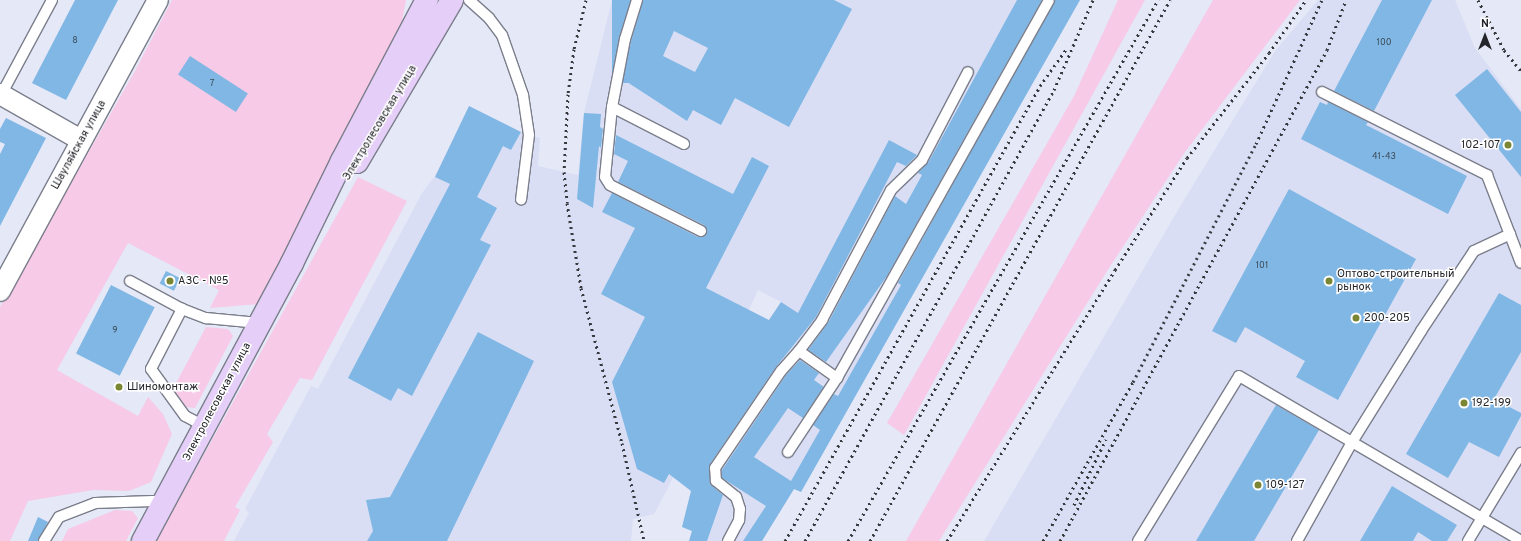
<!DOCTYPE html>
<meta charset="utf-8">
<style>
body{margin:0}
#map{position:relative;width:1521px;height:541px;overflow:hidden;background:#e5e8f7;font-family:Overpass,sans-serif}
div>[style]{position:absolute}
[style*='--x']{left:calc(var(--x)*1px);top:calc(var(--y)*1px);width:calc(var(--w)*1px);rotate:calc(var(--a)*1deg)}
.built>*{inset:0;background:#d9def4}
.green>*{inset:0;background:#f7cae7}
.building>*{inset:0;background:#80b7e4;transform-origin:0 0}
.roads{filter:drop-shadow(1px 0 #7b7e8b) drop-shadow(-1px 0 #7b7e8b) drop-shadow(0 1px #7b7e8b) drop-shadow(0 -1px #7b7e8b)}
.service>*{height:10px;margin:-5px;padding:0 5px;transform-origin:5px;border-radius:5px;background:#fff}
.minor>*{height:20px;margin:-10px;padding:0 10px;transform-origin:10px;border-radius:10px;background:#fff}
.primary>*{height:22px;margin:-11px;padding:0 11px;transform-origin:11px;border-radius:11px;background:#e5cff8}
.rail>*{height:3px;margin-top:-1.5px;transform-origin:0;background:repeating-linear-gradient(90deg,#37393f 0 2px,transparent 0 6px)}
.dots>*{width:11px;height:11px;translate:-50% -50%;box-sizing:border-box;border:2px solid #fff;border-radius:50%}
span{translate:-50% -50%;white-space:nowrap;text-align:center;line-height:1.15;-webkit-text-stroke:3px #fff;paint-order:stroke}
.number-label{font-size:9px;color:#3b4a58}
.number-label span{-webkit-text-stroke-width:0}
.street-label{font-size:11px;color:#24252a}
.poi-label{font-size:11px;color:#24252a}
.right{translate:-100% -50%;text-align:right}
.left{translate:0 -50%;text-align:left}
.north{position:absolute;left:1465px;top:16px;width:40px;height:40px;-webkit-text-stroke:3px #fff;paint-order:stroke;rotate:0deg;font-size:11px;font-weight:700;line-height:16px;text-align:center;color:#24252a}
.north::after{content:'';display:block;margin:auto;width:14px;height:18px;background:#24252a;clip-path:polygon(50% 0,100% 100%,50% 72%,0 100%)}
</style>
<div id="map">
<div class="built">
<i style="clip-path:polygon(612px 0,1080px 0,801px 492px,794px 489px,761px 541px,689px 541px,692px 531px,682px 527px,691px 491px,770px 318px,781px 302px,758px 290px,668px 488px,654px 514px,633px 519px,631px 541px,234px 541px,249px 513px,245px 509px,311px 386px,318px 389px,422px 193px,435px 176px,469px 106px,521px 132px,540px 138px,538px 166px,578px 175px,584px 113px)"></i>
<i style="clip-path:polygon(1318px 0,1455px 0,1475px 48px,1521px 109px,1521px 541px,984px 541px,1181px 205px,1275px 51px)"></i>
</div>
<div class="green">
<i style="clip-path:polygon(172px 0,406px 0,401px 27px,260px 304px,210px 308px,219px 290px,128px 243px,57px 370px,138px 416px,148px 397px,163px 414px,172px 434px,151px 482px,129px 491px,93px 490px,28px 501px,10px 541px,0 541px,0 307px,135px 71px)"></i>
<i style="clip-path:polygon(1118px 0,1145px 0,904px 435px,887px 423px,1074px 96px)"></i>
<i style="clip-path:polygon(1213px 0,1300px 0,1185px 152px,1109px 268px,939px 541px,906px 541px)"></i>
<i style="clip-path:polygon(358px 177px,407px 201px,312px 380px,300px 378px,267px 434px,273px 442px,235px 507px,240px 510px,224px 541px,156px 541px)"></i>
<i style="clip-path:polygon(206px 327px,228px 329px,233px 336px,195px 408px,186px 407px,173px 389px)"></i>
<i style="clip-path:polygon(115px 510px,132px 511px,138px 518px,126px 541px,62px 541px,68px 529px)"></i>
</div>
<div class="building">
<i style="clip-path:polygon(75px 0,118px 0,66px 100px,32px 83px)"></i>
<i style="left:612px;top:0;width:18px;height:83px"></i>
<i style="clip-path:polygon(evenodd,643px 0,834px 0,852px 9px,789px 127px,735px 98px,721px 125px,693px 110px,687px 121px,624px 80px,631px 41px,643px 0,674px 31px,708px 48px,695px 72px,663px 56px,674px 31px)"></i>
<i style="clip-path:polygon(1017px 0,1042px 0,887px 276px,826px 362px,808px 350px,828px 323px,895px 196px,906px 204px,922px 175px,918px 173px,929px 161px)"></i>
<i style="clip-path:polygon(1055px 0,1080px 0,801px 492px,794px 489px,762px 541px,743px 541px,766px 506px,722px 478px,722px 470px,786px 375px,800px 360px,819px 373px,814px 380px,824px 387px,803px 418px,788px 408px,754px 457px,791px 481px,820px 430px,813px 425px,834px 394px,838px 396px,901px 285px,898px 283px)"></i>
<i style="clip-path:polygon(1382px 0,1432px 0,1374px 111px,1334px 91px)"></i>
<i style="left:190px;top:56px;width:69px;height:22px;rotate:33deg"></i>
<i style="clip-path:polygon(1487px 69px,1521px 112px,1521px 177px,1455px 95px)"></i>
<i style="clip-path:polygon(1320px 102px,1327px 105px,1328px 102px,1368px 122px,1366px 125px,1467px 176px,1448px 214px,1301px 139px)"></i>
<i style="clip-path:polygon(469px 106px,521px 132px,511px 150px,503px 146px,477px 197px,497px 208px,480px 240px,491px 245px,412px 396px,398px 388px,391px 401px,348px 378px,450px 184px,435px 177px)"></i>
<i style="clip-path:polygon(584px 113px,601px 114px,600px 127px,603px 129px,601px 148px,599px 146px,593px 208px,577px 199px)"></i>
<i style="clip-path:polygon(6px 118px,46px 138px,0 226px,0 154px,5px 144px,0 142px,0 129px)"></i>
<i style="clip-path:polygon(616px 135px,733px 194px,752px 157px,769px 166px,706px 288px,769px 320px,781px 302px,798px 313px,889px 140px,917px 155px,906px 166px,897px 162px,816px 317px,776px 367px,710px 464px,710px 484px,723px 495px,707px 541px,689px 541px,692px 531px,682px 527px,691px 491px,669px 474px,664px 483px,637px 469px,612px 382px,645px 317px,601px 294px,635px 228px,602px 212px,612px 193px,698px 237px,705px 236px,707px 230px,704px 225px,618px 182px,628px 161px,614px 154px)"></i>
<i style="clip-path:polygon(1289px 189px,1416px 259px,1338px 400px,1296px 377px,1305px 361px,1245px 327px,1236px 343px,1212px 331px)"></i>
<i style="left:166px;top:271px;width:16px;height:14px;rotate:27deg"></i>
<i style="left:111px;top:285px;width:49px;height:77px;rotate:27deg"></i>
<i style="clip-path:polygon(1499px 293px,1521px 305px,1521px 352px,1494px 399px,1521px 413px,1521px 416px,1499px 457px,1469px 442px,1448px 478px,1406px 454px)"></i>
<i style="clip-path:polygon(478px 332px,534px 361px,447px 541px,367px 541px,373px 531px,366px 500px,390px 497px)"></i>
<i style="clip-path:polygon(1276px 405px,1319px 430px,1254px 541px,1196px 541px)"></i>
<i style="clip-path:polygon(1392px 486px,1457px 525px,1447px 541px,1432px 541px,1418px 532px,1413px 541px,1360px 541px)"></i>
<i style="clip-path:polygon(38px 517px,48px 522px,38px 541px,28px 541px)"></i>
</div>
<div class="roads">
<div class="service">
<i style="--x:469;--y:0;--w:27;--a:42"></i>
<i style="--x:489;--y:18;--w:21;--a:53"></i>
<i style="--x:502;--y:35;--w:64;--a:70.7"></i>
<i style="--x:523;--y:95;--w:40;--a:81.5"></i>
<i style="--x:529;--y:135;--w:65;--a:97"></i>
<i style="--x:637;--y:0;--w:41;--a:107.1"></i>
<i style="--x:625;--y:39;--w:69;--a:100.8"></i>
<i style="--x:612;--y:107;--w:70;--a:95.7"></i>
<i style="--x:605;--y:177;--w:9;--a:58"></i>
<i style="--x:610;--y:185;--w:102;--a:26.8"></i>
<i style="--x:1322;--y:92;--w:185;--a:26.7"></i>
<i style="--x:1487;--y:175;--w:94;--a:68.9"></i>
<i style="--x:0;--y:97;--w:110;--a:-61.8"></i>
<i style="--x:612;--y:107;--w:81;--a:27.2"></i>
<i style="--x:130;--y:281;--w:59;--a:28.3"></i>
<i style="--x:799;--y:351;--w:39;--a:-53"></i>
<i style="--x:822;--y:320;--w:147;--a:-62"></i>
<i style="--x:891;--y:190;--w:43;--a:-44.1"></i>
<i style="--x:922;--y:160;--w:99;--a:-62.4"></i>
<i style="--x:204;--y:426;--w:21;--a:-152"></i>
<i style="--x:185;--y:416;--w:58;--a:-125.9"></i>
<i style="--x:151;--y:369;--w:68;--a:-62.7"></i>
<i style="--x:182;--y:309;--w:26;--a:21"></i>
<i style="--x:206;--y:318;--w:53;--a:5.4"></i>
<i style="--x:788;--y:452;--w:89;--a:-56.5"></i>
<i style="--x:837;--y:378;--w:433;--a:-60.7"></i>
<i style="--x:44;--y:541;--w:28;--a:-58"></i>
<i style="--x:59;--y:517;--w:39;--a:-21"></i>
<i style="--x:95;--y:503;--w:58;--a:-2"></i>
<i style="--x:153;--y:501;--w:10;--a:17"></i>
<i style="--x:728;--y:541;--w:24;--a:-62"></i>
<i style="--x:739;--y:520;--w:11;--a:-85"></i>
<i style="--x:740;--y:509;--w:13;--a:-108"></i>
<i style="--x:736;--y:497;--w:26;--a:-141"></i>
<i style="--x:716;--y:481;--w:13;--a:-94"></i>
<i style="--x:715;--y:468;--w:117;--a:-55.8"></i>
<i style="--x:781;--y:371;--w:27;--a:-48"></i>
<i style="--x:799;--y:351;--w:47;--a:35.4"></i>
<i style="--x:1138;--y:541;--w:193;--a:-58.5"></i>
<i style="--x:1239;--y:376;--w:327;--a:30.3"></i>
<i style="--x:1297;--y:541;--w:113;--a:-60.9"></i>
<i style="--x:1352;--y:442;--w:131;--a:-58.1"></i>
<i style="--x:1421;--y:331;--w:96;--a:-56.5"></i>
<i style="--x:1474;--y:251;--w:40;--a:-25"></i>
<i style="--x:1468;--y:541;--w:103;--a:-58.9"></i>
</div>
<div class="minor">
<i style="--x:0;--y:94;--w:93;--a:29.6"></i>
<i style="--x:0;--y:291;--w:331;--a:-61.5"></i>
</div>
<div class="primary">
<i style="--x:357;--y:162;--w:188;--a:-59.6"></i>
<i style="--x:143;--y:541;--w:315;--a:-61.8"></i>
<i style="--x:292;--y:263;--w:114;--a:-63.9"></i>
<i style="--x:342;--y:161;--w:182;--a:-62.2"></i>
</div>
</div>
<div class="rail">
<i style="--x:586;--y:0;--w:50;--a:103.8"></i>
<i style="--x:574;--y:49;--w:45;--a:97.6"></i>
<i style="--x:568;--y:94;--w:78;--a:92.9"></i>
<i style="--x:564;--y:172;--w:31;--a:84"></i>
<i style="--x:567;--y:203;--w:86;--a:80.6"></i>
<i style="--x:581;--y:288;--w:160;--a:75.2"></i>
<i style="--x:622;--y:443;--w:100;--a:77.3"></i>
<i style="--x:1478;--y:0;--w:56;--a:62.5"></i>
<i style="--x:1504;--y:50;--w:27;--a:51"></i>
<i style="--x:1074;--y:505;--w:73;--a:-64.1"></i>
<i style="--x:785;--y:541;--w:522;--a:-60.73"></i>
<i style="--x:1040;--y:86;--w:47;--a:-54.6"></i>
<i style="--x:805;--y:541;--w:515;--a:-61.1"></i>
<i style="--x:1054;--y:90;--w:98;--a:-66.6"></i>
<i style="--x:848;--y:541;--w:624;--a:-60.19"></i>
<i style="--x:870;--y:541;--w:619;--a:-60.99"></i>
<i style="--x:947;--y:541;--w:319;--a:-58.2"></i>
<i style="--x:1115;--y:270;--w:133;--a:-57.3"></i>
<i style="--x:1187;--y:158;--w:133;--a:-52"></i>
<i style="--x:1269;--y:53;--w:65;--a:-55.1"></i>
<i style="--x:1043;--y:541;--w:183;--a:-60.5"></i>
<i style="--x:1133;--y:382;--w:268;--a:-62.7"></i>
<i style="--x:1256;--y:144;--w:158;--a:-65.4"></i>
<i style="--x:1060;--y:541;--w:559;--a:-61.46"></i>
<i style="--x:1327;--y:50;--w:53;--a:-69.2"></i>
</div>
<div class="dots">
<i style="left:1508px;top:145px;background:#7b8634"></i>
<i style="left:170px;top:281px;background:#7b8634"></i>
<i style="left:1329px;top:281px;background:#7b8634"></i>
<i style="left:1356px;top:318px;background:#7b8634"></i>
<i style="left:119px;top:387px;background:#7b8634"></i>
<i style="left:1464px;top:403px;background:#7b8634"></i>
<i style="left:1258px;top:485px;background:#7b8634"></i>
</div>
<div class="number-label">
<span style="left:75px;top:41px">8</span>
<span style="left:1384px;top:43px">100</span>
<span style="left:212px;top:84px">7</span>
<span style="left:1384px;top:157px">41-43</span>
<span style="left:1262px;top:266px">101</span>
<span style="left:115px;top:331px">9</span>
</div>
<div class="street-label">
<span style="left:380px;top:123px;rotate:-59deg">Электролесовская улица</span>
<span style="left:79px;top:145px;rotate:-61deg">Шауляйская улица</span>
<span style="left:217px;top:402px;rotate:-62deg">Электролесовская улица</span>
</div>
<div class="poi-label">
<span class="right" style="left:1500px;top:145px">102-107</span>
<span class="left" style="left:1337px;top:281px">Оптово-строительный<br>рынок</span>
<span class="left" style="left:178px;top:281px">АЗС - №5</span>
<span class="left" style="left:1364px;top:318px">200-205</span>
<span class="left" style="left:127px;top:387px">Шиномонтаж</span>
<span class="left" style="left:1472px;top:403px">192-199</span>
<span class="left" style="left:1266px;top:485px">109-127</span>
</div>
<div class="north">N</div>
</div>
